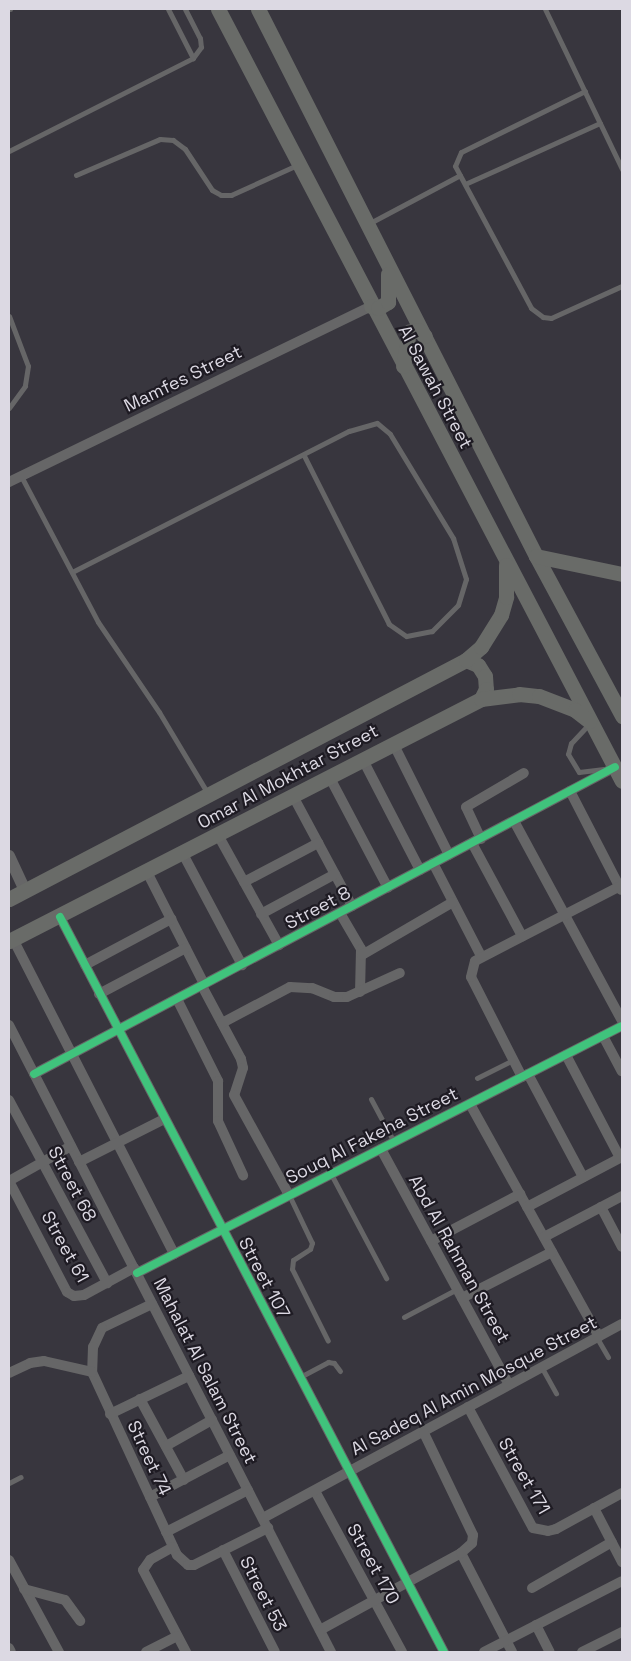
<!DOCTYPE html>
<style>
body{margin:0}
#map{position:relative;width:631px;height:1661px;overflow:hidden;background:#38363e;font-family:"Space Grotesk",sans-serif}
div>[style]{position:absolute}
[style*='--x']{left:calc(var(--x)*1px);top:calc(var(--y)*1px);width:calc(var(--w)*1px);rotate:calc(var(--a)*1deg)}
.service>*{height:5px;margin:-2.5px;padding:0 2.5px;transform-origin:2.5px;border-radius:2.5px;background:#666667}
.minor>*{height:10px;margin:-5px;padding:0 5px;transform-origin:5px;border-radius:5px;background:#666667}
.tertiary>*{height:12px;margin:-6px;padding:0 6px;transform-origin:6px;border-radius:6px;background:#666667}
.secondary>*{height:15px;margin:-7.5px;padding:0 7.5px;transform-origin:7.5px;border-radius:7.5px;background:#696b68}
.cycleway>*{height:8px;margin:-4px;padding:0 4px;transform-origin:4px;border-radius:4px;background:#40c37c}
span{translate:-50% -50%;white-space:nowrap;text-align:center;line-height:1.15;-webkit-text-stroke:4.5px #1e1b23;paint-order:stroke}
.street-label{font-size:18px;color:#dcd9e3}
.frame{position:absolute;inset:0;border:10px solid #dcd9e3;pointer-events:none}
</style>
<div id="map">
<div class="service">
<i style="--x:9;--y:9;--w:1;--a:0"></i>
<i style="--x:185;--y:9;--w:33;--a:63"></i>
<i style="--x:200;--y:38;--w:9;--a:84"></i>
<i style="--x:201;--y:47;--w:14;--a:126"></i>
<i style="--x:545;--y:9;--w:178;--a:64.3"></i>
<i style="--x:585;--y:91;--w:138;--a:153.8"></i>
<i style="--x:461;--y:152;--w:15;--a:113"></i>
<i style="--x:455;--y:166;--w:161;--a:61.8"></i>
<i style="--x:531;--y:308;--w:15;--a:37"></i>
<i style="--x:543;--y:317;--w:8;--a:7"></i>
<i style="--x:551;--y:318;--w:78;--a:-24.3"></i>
<i style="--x:9;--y:151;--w:206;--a:-26.8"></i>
<i style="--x:193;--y:58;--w:55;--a:-117"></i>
<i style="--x:76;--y:175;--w:91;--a:-23.2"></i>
<i style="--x:160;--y:139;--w:13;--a:4"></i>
<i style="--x:173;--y:140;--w:15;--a:37"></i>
<i style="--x:185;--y:149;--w:49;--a:56.6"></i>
<i style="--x:212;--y:190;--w:10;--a:29"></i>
<i style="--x:221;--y:195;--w:10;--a:0"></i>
<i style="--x:231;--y:195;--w:72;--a:-24.4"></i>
<i style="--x:465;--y:184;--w:148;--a:-24.3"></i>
<i style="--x:368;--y:224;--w:104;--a:-28"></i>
<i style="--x:9;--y:316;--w:53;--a:69.2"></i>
<i style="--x:28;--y:366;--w:20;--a:99"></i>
<i style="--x:25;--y:386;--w:27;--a:126"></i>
<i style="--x:21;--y:476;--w:165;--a:62.2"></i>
<i style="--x:98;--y:622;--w:109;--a:55.9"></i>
<i style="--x:159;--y:712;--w:96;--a:59.1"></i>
<i style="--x:72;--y:572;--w:311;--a:-27"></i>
<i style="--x:349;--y:431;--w:29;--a:-16"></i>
<i style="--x:377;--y:423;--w:17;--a:40"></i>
<i style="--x:390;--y:434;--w:122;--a:58.8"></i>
<i style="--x:453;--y:538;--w:43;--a:72.4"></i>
<i style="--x:466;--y:579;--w:27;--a:107"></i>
<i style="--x:458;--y:605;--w:37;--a:135"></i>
<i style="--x:432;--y:631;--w:26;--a:169"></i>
<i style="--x:406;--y:636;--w:21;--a:-145"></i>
<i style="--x:389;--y:624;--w:188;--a:-116.8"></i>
<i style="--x:589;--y:724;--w:26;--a:133"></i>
<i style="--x:571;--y:743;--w:11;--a:105"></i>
<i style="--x:568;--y:754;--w:21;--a:59"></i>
<i style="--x:579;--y:772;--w:25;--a:-7"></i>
<i style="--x:477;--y:1078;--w:40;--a:-26.6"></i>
<i style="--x:371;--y:1099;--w:49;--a:61.9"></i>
<i style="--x:331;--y:1174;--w:118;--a:62.1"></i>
<i style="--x:289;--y:1195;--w:53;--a:64.4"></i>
<i style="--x:312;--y:1243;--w:6;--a:108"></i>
<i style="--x:310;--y:1249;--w:20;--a:147"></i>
<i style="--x:293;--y:1260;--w:9;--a:96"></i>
<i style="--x:292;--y:1269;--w:80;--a:63.4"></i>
<i style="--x:404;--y:1317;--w:60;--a:-27.8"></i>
<i style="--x:597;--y:1338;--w:22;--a:60"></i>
<i style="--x:542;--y:1368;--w:29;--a:61"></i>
<i style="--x:300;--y:1377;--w:32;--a:-28"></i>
<i style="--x:328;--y:1362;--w:6;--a:9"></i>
<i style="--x:334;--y:1363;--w:10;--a:53"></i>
<i style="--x:9;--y:1483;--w:13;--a:-27"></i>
</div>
<div class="minor">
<i style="--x:9;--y:482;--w:403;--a:-25.9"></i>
<i style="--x:393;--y:743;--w:125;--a:63.4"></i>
<i style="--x:363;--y:760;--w:124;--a:62.6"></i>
<i style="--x:330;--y:778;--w:124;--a:62.2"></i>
<i style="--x:570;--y:791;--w:111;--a:62.7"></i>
<i style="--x:293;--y:796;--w:125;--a:61.8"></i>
<i style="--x:514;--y:821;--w:227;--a:61.6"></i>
<i style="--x:218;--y:835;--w:126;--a:61"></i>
<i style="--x:481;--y:839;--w:35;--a:-115"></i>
<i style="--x:466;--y:807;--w:67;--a:-30.4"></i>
<i style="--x:472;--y:843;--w:106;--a:61.7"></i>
<i style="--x:183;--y:854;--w:126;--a:62"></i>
<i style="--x:433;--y:863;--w:105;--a:62.7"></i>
<i style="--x:147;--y:872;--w:126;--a:63"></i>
<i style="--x:244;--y:882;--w:84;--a:-27.8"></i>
<i style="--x:340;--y:913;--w:42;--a:59.7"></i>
<i style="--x:361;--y:949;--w:43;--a:91.3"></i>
<i style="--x:261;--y:914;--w:84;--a:-28.4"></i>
<i style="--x:60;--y:917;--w:829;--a:62.42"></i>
<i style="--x:13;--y:939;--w:354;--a:62.9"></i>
<i style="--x:362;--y:955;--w:105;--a:-30.2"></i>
<i style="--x:85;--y:965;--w:98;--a:-28.1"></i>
<i style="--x:202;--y:986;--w:83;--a:61.9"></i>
<i style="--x:241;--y:1059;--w:9;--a:77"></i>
<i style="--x:243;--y:1068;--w:28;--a:108"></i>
<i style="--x:234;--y:1095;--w:114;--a:61.2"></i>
<i style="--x:99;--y:994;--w:98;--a:-27.9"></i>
<i style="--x:177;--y:999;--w:92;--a:63.4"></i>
<i style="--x:218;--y:1081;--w:40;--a:90"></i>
<i style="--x:218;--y:1121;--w:60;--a:65.2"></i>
<i style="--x:222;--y:1023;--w:77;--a:-27.9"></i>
<i style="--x:290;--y:987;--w:22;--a:3"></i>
<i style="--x:312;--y:988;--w:24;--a:22"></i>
<i style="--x:334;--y:997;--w:13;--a:0"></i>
<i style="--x:347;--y:997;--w:58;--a:-24.4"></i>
<i style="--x:9;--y:1025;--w:705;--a:62.82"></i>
<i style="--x:603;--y:1036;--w:40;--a:62"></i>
<i style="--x:566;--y:1055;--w:116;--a:62.3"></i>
<i style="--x:34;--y:1074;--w:657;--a:-27.85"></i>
<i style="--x:528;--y:1074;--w:117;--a:61.9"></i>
<i style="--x:522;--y:1077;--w:112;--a:-117"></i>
<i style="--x:471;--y:977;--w:16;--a:-76"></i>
<i style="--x:475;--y:961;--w:165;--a:-27.3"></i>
<i style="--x:9;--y:1100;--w:208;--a:61.8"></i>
<i style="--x:470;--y:1104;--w:266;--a:61"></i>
<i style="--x:381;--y:1149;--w:268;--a:61.5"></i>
<i style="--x:79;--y:1162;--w:95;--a:-26.8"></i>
<i style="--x:9;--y:1181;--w:125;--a:62.4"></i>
<i style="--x:67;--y:1292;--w:8;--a:30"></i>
<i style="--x:74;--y:1296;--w:10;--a:-6"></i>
<i style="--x:84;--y:1295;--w:57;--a:-28.4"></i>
<i style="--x:9;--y:1181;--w:71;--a:-29.4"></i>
<i style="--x:527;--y:1207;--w:107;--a:-27.8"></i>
<i style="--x:601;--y:1207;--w:45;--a:62.3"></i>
<i style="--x:544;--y:1237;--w:88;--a:-27.7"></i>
<i style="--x:431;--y:1241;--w:101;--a:-27.8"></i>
<i style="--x:137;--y:1273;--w:544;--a:-26.99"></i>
<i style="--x:462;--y:1298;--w:101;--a:-27.1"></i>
<i style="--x:152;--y:1304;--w:55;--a:154.4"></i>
<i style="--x:102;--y:1328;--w:21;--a:115"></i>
<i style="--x:93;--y:1347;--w:25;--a:92"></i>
<i style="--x:92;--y:1372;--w:202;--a:65.1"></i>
<i style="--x:177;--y:1555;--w:15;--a:42"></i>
<i style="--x:188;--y:1565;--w:6;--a:0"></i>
<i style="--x:194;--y:1565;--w:83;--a:-26.6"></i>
<i style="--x:9;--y:1373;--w:23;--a:-25"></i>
<i style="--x:30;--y:1363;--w:14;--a:-8"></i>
<i style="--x:44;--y:1361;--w:49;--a:12.9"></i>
<i style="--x:140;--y:1399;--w:92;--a:61.5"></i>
<i style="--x:468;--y:1407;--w:137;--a:61.8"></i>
<i style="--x:533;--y:1528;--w:15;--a:11"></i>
<i style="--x:548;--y:1531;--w:8;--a:-14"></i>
<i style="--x:556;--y:1529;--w:75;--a:-28.6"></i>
<i style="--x:110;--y:1414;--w:88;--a:-25.7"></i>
<i style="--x:166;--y:1446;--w:53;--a:-29.5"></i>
<i style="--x:315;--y:1491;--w:183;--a:61.6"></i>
<i style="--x:150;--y:1497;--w:90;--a:-27.7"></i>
<i style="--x:594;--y:1508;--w:61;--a:62.6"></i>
<i style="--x:263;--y:1518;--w:408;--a:-28.4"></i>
<i style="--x:166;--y:1532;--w:92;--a:-27.1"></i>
<i style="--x:173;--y:1547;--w:26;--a:151"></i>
<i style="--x:150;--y:1560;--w:12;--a:125"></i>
<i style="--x:143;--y:1570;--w:93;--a:62.3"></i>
<i style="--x:223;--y:1550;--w:114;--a:63"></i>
<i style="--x:461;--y:1553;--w:111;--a:62.7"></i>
<i style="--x:9;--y:1560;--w:105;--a:61.5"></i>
<i style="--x:532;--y:1588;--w:92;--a:-29.9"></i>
<i style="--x:24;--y:1589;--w:42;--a:15"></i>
<i style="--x:65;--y:1600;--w:26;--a:54"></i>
<i style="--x:536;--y:1625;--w:30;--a:63"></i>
<i style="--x:320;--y:1630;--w:161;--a:-28.6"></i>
<i style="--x:461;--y:1553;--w:15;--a:-42"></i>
<i style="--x:472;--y:1543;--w:8;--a:-83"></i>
<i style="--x:473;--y:1535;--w:113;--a:-115.7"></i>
<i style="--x:9;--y:1648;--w:4;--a:63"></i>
<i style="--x:146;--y:1652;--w:35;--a:-27"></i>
<i style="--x:484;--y:1652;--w:155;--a:-27.2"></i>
<i style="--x:582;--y:1652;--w:45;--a:-26.6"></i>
</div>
<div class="tertiary">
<i style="--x:9;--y:856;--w:38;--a:65"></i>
</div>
<div class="secondary">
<i style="--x:218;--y:9;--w:871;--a:62.38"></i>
<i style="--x:258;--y:9;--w:614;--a:63.06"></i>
<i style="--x:536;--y:556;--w:182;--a:61.7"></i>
<i style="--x:371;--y:306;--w:7;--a:16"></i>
<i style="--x:378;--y:308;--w:12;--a:-31"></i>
<i style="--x:388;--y:302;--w:28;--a:-90"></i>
<i style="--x:403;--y:366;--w:35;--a:-80"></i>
<i style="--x:409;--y:332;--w:9;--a:-13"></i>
<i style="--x:418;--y:330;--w:9;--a:41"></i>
<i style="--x:536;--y:556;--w:88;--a:11.8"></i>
<i style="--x:466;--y:660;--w:13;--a:23"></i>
<i style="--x:478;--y:665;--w:13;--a:58"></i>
<i style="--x:485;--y:676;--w:13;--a:86"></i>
<i style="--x:486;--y:689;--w:11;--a:117"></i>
<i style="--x:9;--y:899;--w:516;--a:-27.61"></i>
<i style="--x:466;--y:660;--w:20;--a:-41"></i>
<i style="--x:481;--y:647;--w:38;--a:-58"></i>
<i style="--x:501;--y:615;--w:19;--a:-74"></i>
<i style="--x:506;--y:597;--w:32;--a:-90"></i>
<i style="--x:9;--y:941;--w:530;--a:-27.14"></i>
<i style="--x:481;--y:699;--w:38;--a:-7"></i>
<i style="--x:519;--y:694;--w:20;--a:6"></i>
<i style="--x:539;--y:696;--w:39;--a:21"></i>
<i style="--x:575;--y:710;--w:18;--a:38"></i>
</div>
<div class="cycleway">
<i style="--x:60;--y:917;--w:829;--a:62.42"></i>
<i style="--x:34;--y:1074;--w:657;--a:-27.85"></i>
<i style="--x:137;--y:1273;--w:544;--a:-26.99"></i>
</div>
<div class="street-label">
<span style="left:183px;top:379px;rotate:-26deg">Mamfes Street</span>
<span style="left:435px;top:387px;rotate:62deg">Al Sawah Street</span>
<span style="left:288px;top:777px;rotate:-28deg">Omar Al Mokhtar Street</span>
<span style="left:318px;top:908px;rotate:-28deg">Street 8</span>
<span style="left:372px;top:1136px;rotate:-27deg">Souq Al Fakeha Street</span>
<span style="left:72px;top:1184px;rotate:62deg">Street 68</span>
<span style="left:65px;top:1247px;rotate:61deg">Street 61</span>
<span style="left:459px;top:1259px;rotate:61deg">Abd Al Rahman Street</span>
<span style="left:264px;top:1278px;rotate:62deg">Street 107</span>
<span style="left:205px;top:1371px;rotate:63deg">Mahalat Al Salam Street</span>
<span style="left:474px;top:1386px;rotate:-28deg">Al Sadeq Al Amin Mosque Street</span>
<span style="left:149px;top:1458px;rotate:65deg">Street 74</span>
<span style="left:524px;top:1476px;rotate:60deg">Street 171</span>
<span style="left:373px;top:1564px;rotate:61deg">Street 170</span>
<span style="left:263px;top:1594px;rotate:63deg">Street 53</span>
</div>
<div class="frame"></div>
</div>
